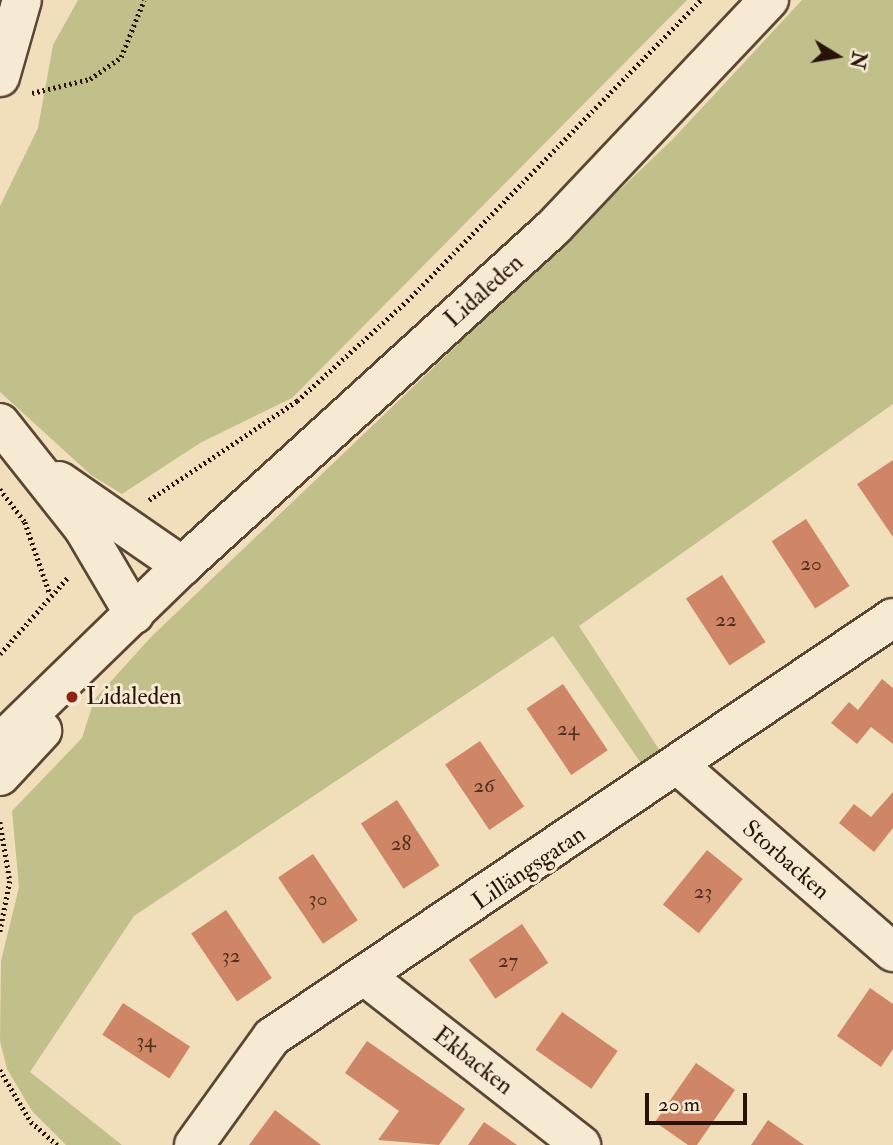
<!DOCTYPE html>
<meta charset="utf-8">
<style>
body{margin:0}
#map{position:relative;width:893px;height:1145px;overflow:hidden;background:#f1dfbb;font-family:"IM FELL Double Pica",serif}
div>[style]{position:absolute}
[style*='--x']{left:calc(var(--x)*1px);top:calc(var(--y)*1px);width:calc(var(--w)*1px);rotate:calc(var(--a)*1deg)}
.green>*{inset:0;background:#c1c08b}
.building>*{inset:0;background:#cf8667;transform-origin:0 0}
.path>*{height:4.5px;margin-top:-2.25px;transform-origin:0;background:repeating-linear-gradient(90deg,#291308 0 2px,transparent 0 5.5px)}
.roads{filter:drop-shadow(2px 0 #5b4635) drop-shadow(-2px 0 #5b4635) drop-shadow(0 2px #5b4635) drop-shadow(0 -2px #5b4635)}
.minor>*{height:38px;margin:-19px;padding:0 19px;transform-origin:19px;border-radius:19px;background:#f6ead3}
.dots>*{width:19px;height:19px;translate:-50% -50%;box-sizing:border-box;border:4px solid #f6ead3;border-radius:50%}
span{translate:-50% -50%;white-space:nowrap;text-align:center;line-height:1.15;-webkit-text-stroke:6px #f6ead3;paint-order:stroke}
.number-label{font-size:21px;color:#523020}
.number-label span{-webkit-text-stroke-width:0}
.street-label{font-size:24px;color:#291308}
.poi-label{font-size:24px;color:#291308}
.left{translate:0 -50%;text-align:left}
.north{position:absolute;left:802px;top:21px;width:70px;height:70px;-webkit-text-stroke:5px #f6ead3;paint-order:stroke;rotate:101deg;font-size:19px;font-weight:700;line-height:28px;text-align:center;color:#291308}
.north::after{content:'';display:block;margin:auto;width:24px;height:32px;background:#291308;clip-path:polygon(50% 0,100% 100%,50% 72%,0 100%)}
.scale{position:absolute;left:645px;top:1093px;width:102px;height:32px;box-sizing:border-box;border:4px solid #291308;border-top:0;padding-left:9px;font-size:21px;line-height:24px;white-space:nowrap;color:#291308;-webkit-text-stroke:5px #f6ead3;paint-order:stroke}
</style>
<div id="map">
<div class="green">
<i style="clip-path:polygon(78px 0,687px 0,292px 398px,200px 443px,122px 494px,91px 475px,0 392px,0 206px,38px 128px,53px 45px)"></i>
<i style="clip-path:polygon(802px 0,893px 0,893px 404px,579px 626px,662px 754px,643px 766px,553px 636px,134px 916px,30px 1072px,122px 1145px,66px 1145px,32px 1111px,7px 1069px,0 1041px,1px 961px,19px 887px,12px 811px,82px 738px,94px 700px,152px 636px,673px 139px)"></i>
</div>
<div class="building">
<i style="clip-path:polygon(893px 460px,893px 537px,857px 484px)"></i>
<i style="left:806px;top:519px;width:80px;height:41px;rotate:57deg"></i>
<i style="left:722px;top:575px;width:80px;height:43px;rotate:57deg"></i>
<i style="clip-path:polygon(882px 679px,893px 688px,893px 744px,871px 727px,857px 744px,831px 723px,849px 702px,858px 710px)"></i>
<i style="left:563px;top:684px;width:80px;height:44px;rotate:56deg"></i>
<i style="left:480px;top:741px;width:79px;height:42px;rotate:56deg"></i>
<i style="clip-path:polygon(893px 792px,893px 828px,874px 852px,839px 823px,854px 804px,871px 817px)"></i>
<i style="left:397px;top:800px;width:78px;height:43px;rotate:57deg"></i>
<i style="left:707px;top:850px;width:46px;height:70px;rotate:39deg"></i>
<i style="left:313px;top:854px;width:80px;height:42px;rotate:56deg"></i>
<i style="left:226px;top:910px;width:82px;height:42px;rotate:56deg"></i>
<i style="left:522px;top:924px;width:47px;height:64px;rotate:56deg"></i>
<i style="clip-path:polygon(870px 988px,893px 1004px,893px 1049px,881px 1067px,837px 1036px)"></i>
<i style="left:123px;top:1003px;width:80px;height:38px;rotate:33deg"></i>
<i style="left:562px;top:1012px;width:68px;height:46px;rotate:35deg"></i>
<i style="clip-path:polygon(367px 1041px,465px 1109px,439px 1145px,378px 1140px,399px 1111px,345px 1073px)"></i>
<i style="clip-path:polygon(696px 1063px,735px 1090px,697px 1145px,688px 1145px,655px 1122px)"></i>
<i style="clip-path:polygon(275px 1110px,321px 1145px,249px 1145px)"></i>
<i style="clip-path:polygon(768px 1120px,804px 1145px,751px 1145px)"></i>
<i style="clip-path:polygon(484px 1122px,517px 1145px,468px 1145px)"></i>
</div>
<div class="path">
<i style="--x:32;--y:93;--w:60;--a:-13.6"></i>
<i style="--x:90;--y:79;--w:38;--a:-35"></i>
<i style="--x:121;--y:57;--w:61;--a:-68"></i>
<i style="--x:0;--y:489;--w:41;--a:52.9"></i>
<i style="--x:25;--y:522;--w:76;--a:70.9"></i>
<i style="--x:149;--y:500;--w:178;--a:-33.8"></i>
<i style="--x:297;--y:401;--w:149;--a:-42.3"></i>
<i style="--x:407;--y:301;--w:421;--a:-45.7"></i>
<i style="--x:0;--y:654;--w:104;--a:-48.5"></i>
<i style="--x:0;--y:822;--w:60;--a:80.4"></i>
<i style="--x:10;--y:881;--w:52;--a:101.1"></i>
<i style="--x:0;--y:1070;--w:61;--a:59.2"></i>
<i style="--x:31;--y:1122;--w:35;--a:41"></i>
</div>
<div class="roads">
<div class="minor">
<i style="--x:0;--y:77;--w:80;--a:-74.1"></i>
<i style="--x:0;--y:423;--w:135;--a:51.6"></i>
<i style="--x:84;--y:529;--w:99;--a:59.5"></i>
<i style="--x:59;--y:481;--w:150;--a:34.6"></i>
<i style="--x:0;--y:743;--w:254;--a:-44.2"></i>
<i style="--x:182;--y:566;--w:503;--a:-42.34"></i>
<i style="--x:554;--y:227;--w:313;--a:-46.6"></i>
<i style="--x:680;--y:767;--w:282;--a:41"></i>
<i style="--x:0;--y:776;--w:62;--a:-47"></i>
<i style="--x:366;--y:977;--w:273;--a:38"></i>
<i style="--x:194;--y:1145;--w:133;--a:-54.2"></i>
<i style="--x:272;--y:1037;--w:749;--a:-34.01"></i>
</div>
</div>
<div class="dots">
<i style="left:72px;top:697px;background:#8f2418"></i>
</div>
<div class="number-label">
<span style="left:811px;top:564px">20</span>
<span style="left:726px;top:620px">22</span>
<span style="left:568px;top:729px">24</span>
<span style="left:484px;top:786px">26</span>
<span style="left:401px;top:844px">28</span>
<span style="left:703px;top:892px">23</span>
<span style="left:318px;top:899px">30</span>
<span style="left:231px;top:956px">32</span>
<span style="left:508px;top:961px">27</span>
<span style="left:146px;top:1041px">34</span>
</div>
<div class="street-label">
<span style="left:484px;top:291px;rotate:-42deg">Lidaleden</span>
<span style="left:786px;top:860px;rotate:41deg">Storbacken</span>
<span style="left:529px;top:868px;rotate:-34deg">Lillängsgatan</span>
<span style="left:473px;top:1061px;rotate:38deg">Ekbacken</span>
</div>
<div class="poi-label">
<span class="left" style="left:86px;top:697px">Lidaleden</span>
</div>
<div class="north">N</div>
<div class="scale">20 m</div>
</div>
